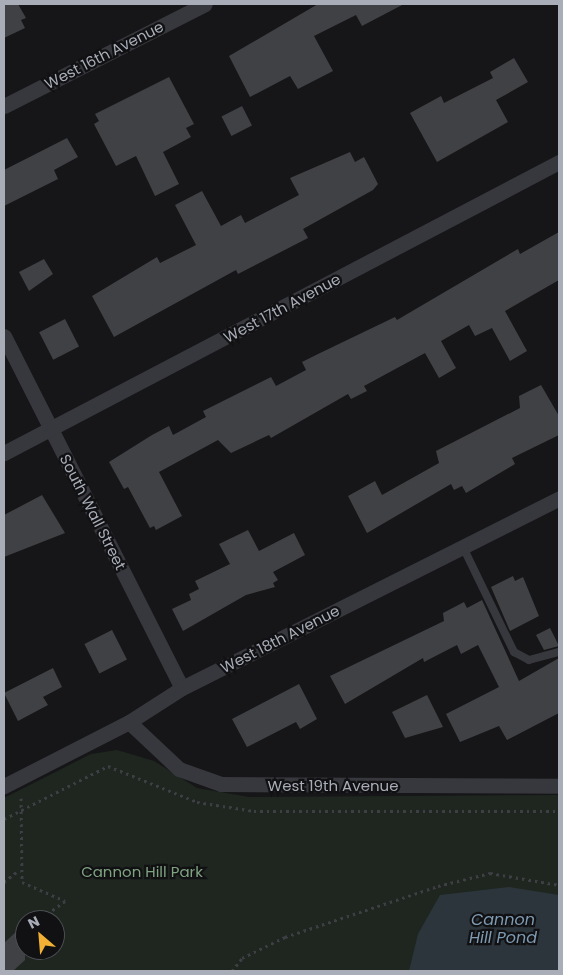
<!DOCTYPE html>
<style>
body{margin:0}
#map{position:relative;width:563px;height:975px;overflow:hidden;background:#161618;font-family:Poppins,sans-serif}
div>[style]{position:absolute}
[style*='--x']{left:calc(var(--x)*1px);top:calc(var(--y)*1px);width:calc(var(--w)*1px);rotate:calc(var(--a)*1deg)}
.green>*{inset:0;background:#1e261f}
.water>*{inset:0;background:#2c353c}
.building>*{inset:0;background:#404145;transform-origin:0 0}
.path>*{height:3px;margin-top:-1.5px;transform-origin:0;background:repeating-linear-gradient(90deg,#3d3f44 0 2.5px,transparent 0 6.5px)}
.lane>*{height:8px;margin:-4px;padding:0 4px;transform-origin:4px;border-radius:4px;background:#37383d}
.street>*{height:15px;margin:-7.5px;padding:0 7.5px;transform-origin:7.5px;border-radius:7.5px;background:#37383d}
span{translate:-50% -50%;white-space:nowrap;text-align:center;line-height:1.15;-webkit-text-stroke:4.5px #111113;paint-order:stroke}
.street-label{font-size:15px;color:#a8adb8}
.park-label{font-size:15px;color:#7fa381}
.water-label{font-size:16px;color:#7f9bb3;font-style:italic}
.frame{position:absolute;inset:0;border:5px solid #a8adb8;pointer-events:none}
.north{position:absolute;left:15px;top:910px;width:50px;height:50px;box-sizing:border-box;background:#111113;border:1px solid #4d4f55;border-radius:50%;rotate:333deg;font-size:14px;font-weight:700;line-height:20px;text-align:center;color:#a8adb8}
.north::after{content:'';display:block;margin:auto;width:18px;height:22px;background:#f2b134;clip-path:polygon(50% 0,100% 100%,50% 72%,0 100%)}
</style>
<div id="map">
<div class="green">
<i style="clip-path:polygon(evenodd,117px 750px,154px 761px,197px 788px,249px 797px,559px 795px,559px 971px,4px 971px,4px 798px,91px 754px,117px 750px,25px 920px,55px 920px,55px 950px,25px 950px,25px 920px)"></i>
</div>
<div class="water">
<i style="clip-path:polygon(509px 887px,559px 895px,559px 971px,409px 971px,418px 934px,440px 895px)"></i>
</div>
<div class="building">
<i style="clip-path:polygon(4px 4px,18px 4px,26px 18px,21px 20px,25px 28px,4px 38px)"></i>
<i style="clip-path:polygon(318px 4px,404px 4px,362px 26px,356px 15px,314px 36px,333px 71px,298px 89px,290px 76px,250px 97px,229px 56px)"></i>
<i style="clip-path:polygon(514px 58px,528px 82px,496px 100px,508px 122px,437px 162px,410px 113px,441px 96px,444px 103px,493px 78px,490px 72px)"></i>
<i style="clip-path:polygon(169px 77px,194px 124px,186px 128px,191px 137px,163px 152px,179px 184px,155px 196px,136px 156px,116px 166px,94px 124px,99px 121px,95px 114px)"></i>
<i style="left:242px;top:106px;width:22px;height:23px;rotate:63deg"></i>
<i style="clip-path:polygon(67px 138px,78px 157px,54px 170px,58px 179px,4px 206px,4px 170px)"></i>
<i style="clip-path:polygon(350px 152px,355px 162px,364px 157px,378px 184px,373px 190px,303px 229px,308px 238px,238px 274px,236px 270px,114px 337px,92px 296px,157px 257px,160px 263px,196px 245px,175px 205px,202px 191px,221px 226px,241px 215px,245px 223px,299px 195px,290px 178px)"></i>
<i style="clip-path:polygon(559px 232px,559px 280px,505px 311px,527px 351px,510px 361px,492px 328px,475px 336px,469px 325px,441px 341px,456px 368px,439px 378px,425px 353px,364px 386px,367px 391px,351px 399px,348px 394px,271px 438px,269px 435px,231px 453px,218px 440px,159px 472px,182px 516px,156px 530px,154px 526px,150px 528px,128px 487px,124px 489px,109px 462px,152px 435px,169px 426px,173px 435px,206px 417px,203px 411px,271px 377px,276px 386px,306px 370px,302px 362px,318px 354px,395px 317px,397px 320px,518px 249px,520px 254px)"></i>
<i style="clip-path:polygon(44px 259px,53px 274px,29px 291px,19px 272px)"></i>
<i style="left:65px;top:319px;width:31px;height:29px;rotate:63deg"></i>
<i style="clip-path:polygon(541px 385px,559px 416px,559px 435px,512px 458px,515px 464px,466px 493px,462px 486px,454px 490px,451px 484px,367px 533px,348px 496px,375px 481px,382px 495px,439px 463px,436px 451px,520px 408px,519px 396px)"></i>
<i style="clip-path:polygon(42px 495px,65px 533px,4px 557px,4px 515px)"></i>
<i style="clip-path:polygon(248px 530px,259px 551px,294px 533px,305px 555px,273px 572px,278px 580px,273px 583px,275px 587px,246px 595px,183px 631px,172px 609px,191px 600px,189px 594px,199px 589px,195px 581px,230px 564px,219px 544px)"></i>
<i style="clip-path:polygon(513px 576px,515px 581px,523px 577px,539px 616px,510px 631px,491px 587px)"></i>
<i style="clip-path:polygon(482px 600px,519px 681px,559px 658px,559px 713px,507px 740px,499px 726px,460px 742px,446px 714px,499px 687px,478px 645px,461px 654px,457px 645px,424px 662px,423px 658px,345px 704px,330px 676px,444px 621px,443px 613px,464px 602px,467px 608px)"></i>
<i style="clip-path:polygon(550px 628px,559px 646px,544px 650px,536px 635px)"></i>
<i style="left:112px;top:630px;width:33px;height:31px;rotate:63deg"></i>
<i style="clip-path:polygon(53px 668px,62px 687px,43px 697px,48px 705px,18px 721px,4px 693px)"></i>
<i style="clip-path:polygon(299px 684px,317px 719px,300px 729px,296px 722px,247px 747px,232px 719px)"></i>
<i style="clip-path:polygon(427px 695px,443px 727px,405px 738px,392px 712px)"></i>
<i style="clip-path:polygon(17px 931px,25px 939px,25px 960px,13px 971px,4px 971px,4px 943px)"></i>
</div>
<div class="path">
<i style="--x:21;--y:798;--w:84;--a:89.3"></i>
<i style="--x:22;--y:882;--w:47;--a:23.8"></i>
<i style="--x:65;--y:901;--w:32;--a:144"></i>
<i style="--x:4;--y:819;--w:117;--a:-27"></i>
<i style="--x:108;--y:766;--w:96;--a:22"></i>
<i style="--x:197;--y:802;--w:58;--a:9"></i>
<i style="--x:254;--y:811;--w:305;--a:0"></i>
<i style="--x:4;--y:882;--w:19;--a:-39"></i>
<i style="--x:4;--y:948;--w:28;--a:-41"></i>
<i style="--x:232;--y:971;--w:16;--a:-52"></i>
<i style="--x:242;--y:958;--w:48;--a:-26"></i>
<i style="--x:285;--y:937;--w:161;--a:-18.4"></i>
<i style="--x:438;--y:886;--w:54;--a:-14"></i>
<i style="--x:490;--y:873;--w:70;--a:9.9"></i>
</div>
<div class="lane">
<i style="--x:463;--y:547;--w:117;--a:64.1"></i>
<i style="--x:514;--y:652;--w:17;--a:28"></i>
<i style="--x:529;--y:660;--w:31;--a:-15"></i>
</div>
<div class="street">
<i style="--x:4;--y:106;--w:225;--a:-26.9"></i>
<i style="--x:4;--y:336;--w:394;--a:63.2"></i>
<i style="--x:4;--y:453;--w:627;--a:-27.67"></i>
<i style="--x:129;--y:722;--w:69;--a:43.2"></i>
<i style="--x:179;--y:769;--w:45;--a:19.7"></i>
<i style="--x:221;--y:784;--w:338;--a:0.3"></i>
<i style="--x:4;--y:786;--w:140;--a:-27.1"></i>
<i style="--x:129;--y:722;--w:63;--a:-32.7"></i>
<i style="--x:182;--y:688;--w:422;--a:-26.7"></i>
</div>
<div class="street-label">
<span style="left:104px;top:55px;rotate:-27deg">West 16th Avenue</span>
<span style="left:282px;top:308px;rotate:-28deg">West 17th Avenue</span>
<span style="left:93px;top:512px;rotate:63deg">South Wall Street</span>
<span style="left:280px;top:639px;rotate:-27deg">West 18th Avenue</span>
<span style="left:333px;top:786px">West 19th Avenue</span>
</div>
<div class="park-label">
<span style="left:142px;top:872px">Cannon Hill Park</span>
</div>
<div class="water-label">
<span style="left:503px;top:929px">Cannon<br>Hill Pond</span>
</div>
<div class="frame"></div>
<div class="north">N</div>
</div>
